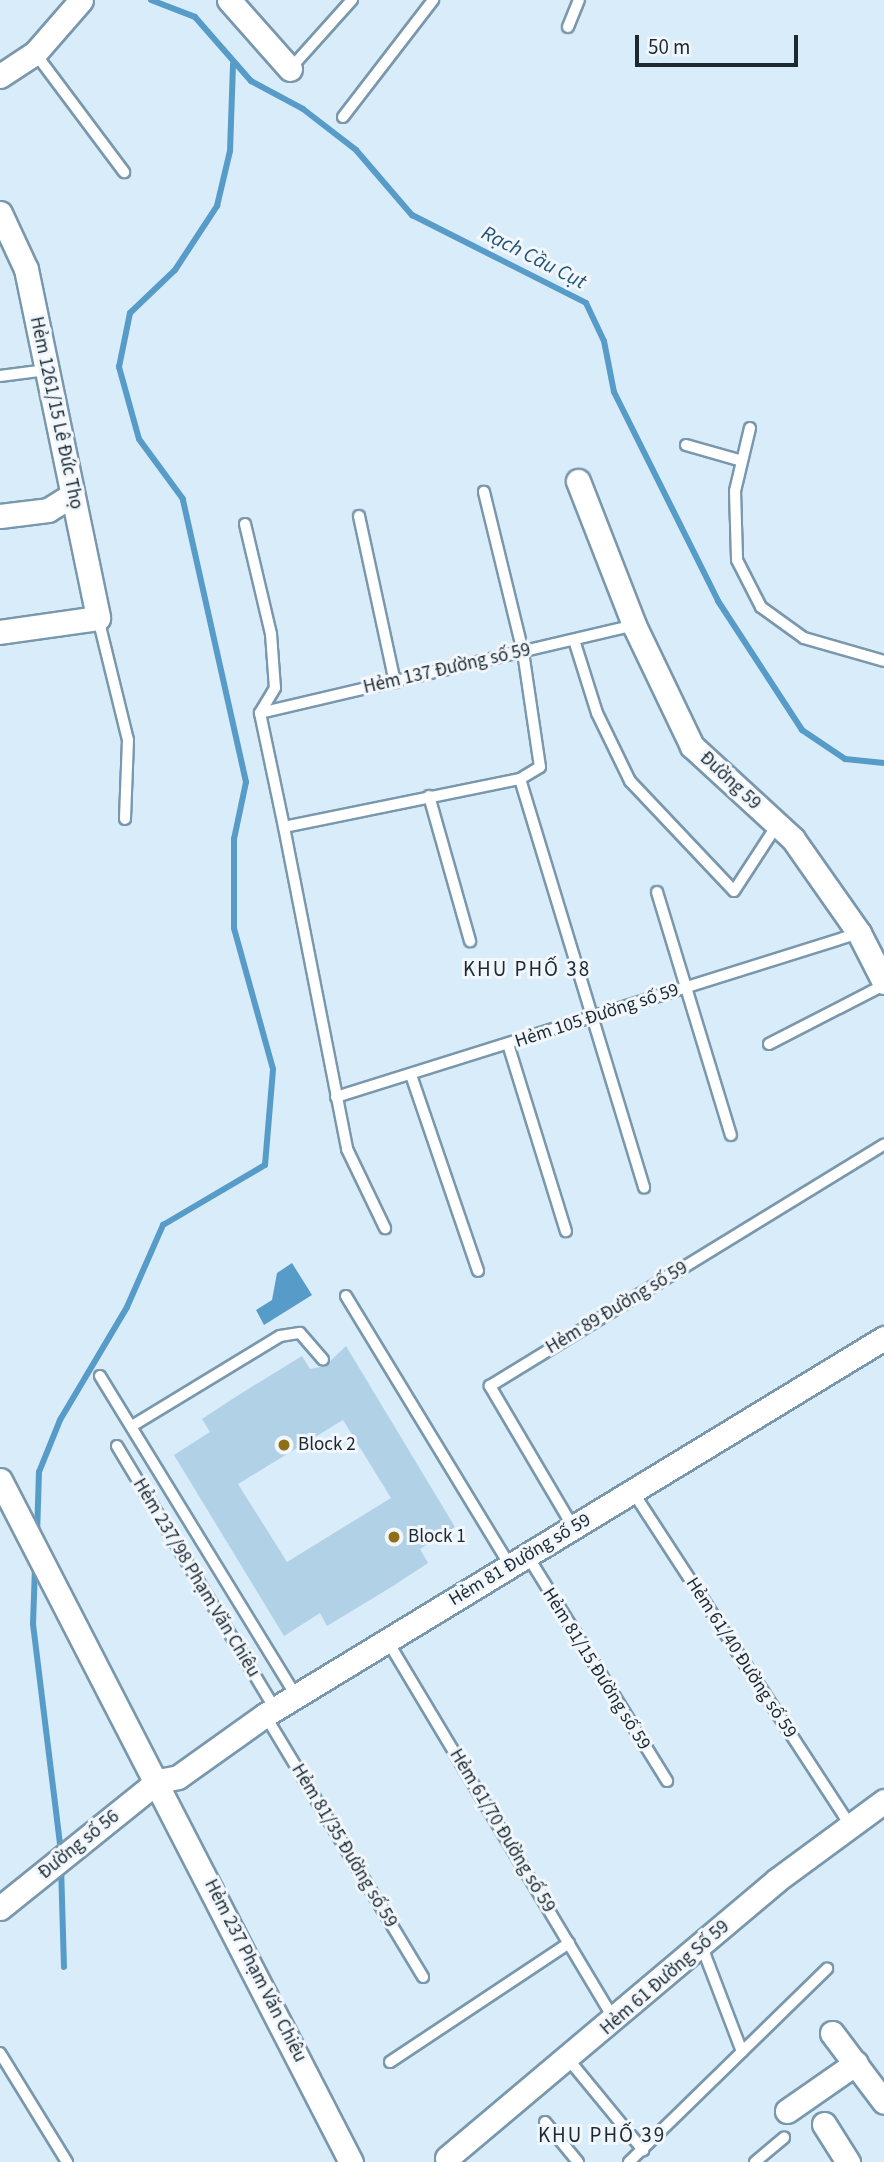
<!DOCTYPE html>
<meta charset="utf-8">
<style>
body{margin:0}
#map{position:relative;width:884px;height:2162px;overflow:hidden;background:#d9ecfa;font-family:"Source Sans 3",sans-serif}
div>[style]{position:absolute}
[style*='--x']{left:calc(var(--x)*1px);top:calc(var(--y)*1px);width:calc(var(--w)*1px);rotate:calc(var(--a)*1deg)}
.water>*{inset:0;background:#579cc8}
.stream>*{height:6px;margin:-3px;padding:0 3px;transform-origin:3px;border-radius:3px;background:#579cc8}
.building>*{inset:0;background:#b1d1e7}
.roads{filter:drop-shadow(2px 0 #7998ad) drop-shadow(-2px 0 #7998ad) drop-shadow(0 2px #7998ad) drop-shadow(0 -2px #7998ad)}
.lane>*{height:10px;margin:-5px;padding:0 5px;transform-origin:5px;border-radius:5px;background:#fff}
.street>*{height:23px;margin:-11.5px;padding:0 11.5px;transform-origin:11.5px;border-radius:11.5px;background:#fff}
.dots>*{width:19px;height:19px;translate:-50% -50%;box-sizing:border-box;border:4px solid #f1f7fc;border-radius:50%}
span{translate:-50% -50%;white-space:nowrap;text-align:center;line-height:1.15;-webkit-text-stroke:6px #f1f7fc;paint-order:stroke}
.street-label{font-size:19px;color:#1c2931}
.poi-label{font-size:19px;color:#1c2931}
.left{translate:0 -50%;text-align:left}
.water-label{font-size:21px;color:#215575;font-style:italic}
.neighbourhood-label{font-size:21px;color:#1c2931;letter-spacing:2px}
.scale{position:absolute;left:635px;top:35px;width:163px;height:32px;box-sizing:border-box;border:4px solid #1c2931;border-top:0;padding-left:9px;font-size:21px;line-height:24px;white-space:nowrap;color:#1c2931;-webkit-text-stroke:5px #f1f7fc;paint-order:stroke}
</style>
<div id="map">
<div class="water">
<i style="clip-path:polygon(292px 1263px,312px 1295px,264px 1325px,256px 1310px,272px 1300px,277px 1273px)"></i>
</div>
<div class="stream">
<i style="--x:151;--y:0;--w:47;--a:21.1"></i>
<i style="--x:195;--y:17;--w:85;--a:48.8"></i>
<i style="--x:251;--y:81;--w:59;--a:28.3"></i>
<i style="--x:303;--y:109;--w:67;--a:37.7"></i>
<i style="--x:356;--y:150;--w:86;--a:49.3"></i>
<i style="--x:412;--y:215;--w:195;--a:26.8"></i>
<i style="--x:586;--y:303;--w:42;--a:64.7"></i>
<i style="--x:604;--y:341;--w:52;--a:78.9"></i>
<i style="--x:614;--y:392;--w:233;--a:63.5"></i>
<i style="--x:718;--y:601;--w:154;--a:56.9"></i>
<i style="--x:802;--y:730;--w:52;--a:34"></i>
<i style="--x:845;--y:759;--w:39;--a:6"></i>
<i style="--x:37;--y:1535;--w:63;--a:-88.2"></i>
<i style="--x:39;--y:1472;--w:56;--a:-68"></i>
<i style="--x:60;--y:1420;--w:131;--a:-59.3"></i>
<i style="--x:127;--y:1307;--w:90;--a:-66.3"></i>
<i style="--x:163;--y:1225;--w:118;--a:-30.5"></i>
<i style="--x:265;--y:1165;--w:96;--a:-85.2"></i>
<i style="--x:273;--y:1069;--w:146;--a:-105.5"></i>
<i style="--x:234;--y:928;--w:89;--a:-90"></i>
<i style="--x:234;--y:839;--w:58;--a:-78.1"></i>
<i style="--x:246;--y:782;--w:290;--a:-102.6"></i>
<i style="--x:183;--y:499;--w:74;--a:-126.3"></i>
<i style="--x:139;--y:439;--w:75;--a:-105.5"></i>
<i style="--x:119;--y:367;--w:55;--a:-78.5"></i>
<i style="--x:130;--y:313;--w:62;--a:-43.7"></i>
<i style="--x:175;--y:270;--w:77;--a:-56.7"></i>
<i style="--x:217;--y:206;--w:57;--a:-76.7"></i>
<i style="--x:230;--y:151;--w:87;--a:-88"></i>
<i style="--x:35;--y:1567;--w:57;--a:92"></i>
<i style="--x:33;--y:1624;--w:229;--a:83"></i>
<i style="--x:61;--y:1866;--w:101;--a:88.3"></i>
</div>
<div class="building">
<i style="clip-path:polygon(evenodd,346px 1346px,455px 1527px,420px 1549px,428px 1563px,393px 1586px,327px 1626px,320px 1613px,284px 1636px,174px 1455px,210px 1432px,202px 1419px,237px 1396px,302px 1356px,310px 1369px,325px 1366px,346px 1346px,343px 1420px,391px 1498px,287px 1562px,238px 1484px,343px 1420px)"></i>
</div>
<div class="roads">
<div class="lane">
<i style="--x:568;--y:27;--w:29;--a:-68"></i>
<i style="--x:35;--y:53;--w:149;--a:53.2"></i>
<i style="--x:290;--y:69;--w:93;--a:-48.1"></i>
<i style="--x:343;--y:117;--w:148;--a:-52.4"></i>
<i style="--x:0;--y:376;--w:47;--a:-7.3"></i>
<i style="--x:750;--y:428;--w:65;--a:103.4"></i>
<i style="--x:735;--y:491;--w:69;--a:88.3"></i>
<i style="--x:737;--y:560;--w:53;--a:62.9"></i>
<i style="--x:761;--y:607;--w:53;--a:35.8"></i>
<i style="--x:804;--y:638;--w:83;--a:16"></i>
<i style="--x:686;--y:445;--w:58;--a:15.9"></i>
<i style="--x:359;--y:516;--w:170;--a:77.8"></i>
<i style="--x:245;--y:524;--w:113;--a:76.7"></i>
<i style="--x:271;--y:634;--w:54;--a:85.8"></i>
<i style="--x:275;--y:688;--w:29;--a:121"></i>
<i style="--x:260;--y:713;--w:116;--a:78.1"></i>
<i style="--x:284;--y:827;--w:241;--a:-11.5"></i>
<i style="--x:520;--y:779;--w:23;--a:-31"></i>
<i style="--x:540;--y:767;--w:116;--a:-98.4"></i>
<i style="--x:523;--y:652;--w:165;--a:-103.7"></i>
<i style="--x:98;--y:618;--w:126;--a:76.2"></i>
<i style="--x:128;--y:740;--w:79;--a:92.2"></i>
<i style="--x:574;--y:640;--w:77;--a:72.5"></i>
<i style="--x:597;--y:713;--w:76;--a:64.1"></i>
<i style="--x:630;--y:781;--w:151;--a:46.6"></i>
<i style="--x:734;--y:891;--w:79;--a:-56.9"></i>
<i style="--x:260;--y:713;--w:384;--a:-13.2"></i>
<i style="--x:520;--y:779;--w:427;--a:73.1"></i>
<i style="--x:429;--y:796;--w:151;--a:74.2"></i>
<i style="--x:284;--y:827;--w:328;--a:78.9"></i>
<i style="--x:347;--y:1149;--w:88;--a:64.3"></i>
<i style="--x:657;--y:892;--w:254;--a:73.1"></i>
<i style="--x:508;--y:1044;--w:196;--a:72.8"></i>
<i style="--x:769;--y:1044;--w:129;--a:-27.2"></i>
<i style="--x:411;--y:1075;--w:207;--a:71.1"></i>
<i style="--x:336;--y:1097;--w:548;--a:-17.41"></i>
<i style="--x:346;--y:1296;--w:316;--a:58.7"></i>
<i style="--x:100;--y:1376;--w:375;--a:58.5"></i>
<i style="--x:132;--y:1426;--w:173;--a:-31.3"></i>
<i style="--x:280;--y:1336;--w:20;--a:-9"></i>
<i style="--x:300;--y:1333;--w:35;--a:49"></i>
<i style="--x:117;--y:1446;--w:307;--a:59"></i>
<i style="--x:633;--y:1492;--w:395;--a:56.9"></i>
<i style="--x:573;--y:1527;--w:164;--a:-120.5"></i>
<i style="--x:490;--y:1386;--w:462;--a:-31.5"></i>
<i style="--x:527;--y:1555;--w:266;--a:58.2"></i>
<i style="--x:387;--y:1640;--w:442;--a:59.1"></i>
<i style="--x:265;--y:1715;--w:306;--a:58.9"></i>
<i style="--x:702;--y:1947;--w:112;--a:69.1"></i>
<i style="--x:0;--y:2053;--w:128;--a:58.4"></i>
<i style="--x:569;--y:2060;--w:117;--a:50.6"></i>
<i style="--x:390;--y:2062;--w:215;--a:-33.6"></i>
<i style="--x:545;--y:2122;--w:52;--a:50.5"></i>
<i style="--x:629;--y:2162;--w:277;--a:-44.3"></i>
<i style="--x:755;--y:2162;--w:38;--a:-40"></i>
</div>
<div class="street">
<i style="--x:229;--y:0;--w:92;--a:48.5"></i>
<i style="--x:0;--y:76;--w:42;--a:-33.3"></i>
<i style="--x:35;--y:53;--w:70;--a:-49"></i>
<i style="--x:0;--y:213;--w:62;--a:65.1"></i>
<i style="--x:26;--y:269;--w:356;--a:78.3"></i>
<i style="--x:98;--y:618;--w:99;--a:171.9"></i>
<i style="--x:578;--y:481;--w:155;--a:68.7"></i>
<i style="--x:634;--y:625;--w:134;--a:64.4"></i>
<i style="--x:692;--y:746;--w:137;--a:42.6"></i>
<i style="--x:793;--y:839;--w:115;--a:54.9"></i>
<i style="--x:859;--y:933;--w:55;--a:63"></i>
<i style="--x:0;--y:516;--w:48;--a:-7.1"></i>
<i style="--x:48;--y:510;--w:28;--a:-32"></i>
<i style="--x:0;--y:1480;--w:767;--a:62.77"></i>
<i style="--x:0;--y:1908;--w:203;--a:-38.8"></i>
<i style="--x:158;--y:1781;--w:20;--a:-11"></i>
<i style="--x:178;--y:1777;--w:107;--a:-35.5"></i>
<i style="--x:265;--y:1715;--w:725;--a:-31.34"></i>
<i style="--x:832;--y:2033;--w:86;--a:53"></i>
<i style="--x:787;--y:2111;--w:84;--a:-34.8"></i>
<i style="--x:824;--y:2124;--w:45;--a:57.7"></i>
<i style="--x:447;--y:2158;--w:431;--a:-40.1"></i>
<i style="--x:777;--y:1880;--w:133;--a:-36.4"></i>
</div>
</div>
<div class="dots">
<i style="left:284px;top:1445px;background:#8e6f13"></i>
<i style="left:394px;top:1537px;background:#8e6f13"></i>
</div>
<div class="street-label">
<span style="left:56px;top:413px;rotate:78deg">Hẻm 1261/15 Lê Đức Thọ</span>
<span style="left:447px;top:669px;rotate:-13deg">Hẻm 137 Đường số 59</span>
<span style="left:730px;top:781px;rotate:43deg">Đường 59</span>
<span style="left:597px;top:1016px;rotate:-18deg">Hẻm 105 Đường số 59</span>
<span style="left:617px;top:1308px;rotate:-31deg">Hẻm 89 Đường số 59</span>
<span style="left:520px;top:1560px;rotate:-31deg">Hẻm 81 Đường số 59</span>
<span style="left:196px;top:1578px;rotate:59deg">Hẻm 237/98 Phạm Văn Chiêu</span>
<span style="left:741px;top:1658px;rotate:57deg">Hẻm 61/40 Đường số 59</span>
<span style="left:596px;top:1669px;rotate:58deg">Hẻm 81/15 Đường số 59</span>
<span style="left:502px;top:1831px;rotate:59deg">Hẻm 61/70 Đường số 59</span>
<span style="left:79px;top:1845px;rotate:-39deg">Đường số 56</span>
<span style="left:344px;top:1846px;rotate:59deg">Hẻm 81/35 Đường số 59</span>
<span style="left:255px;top:1971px;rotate:63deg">Hẻm 237 Phạm Văn Chiêu</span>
<span style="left:665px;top:1978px;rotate:-41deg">Hẻm 61 Đường Số 59</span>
</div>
<div class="poi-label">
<span class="left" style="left:298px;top:1445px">Block 2</span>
<span class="left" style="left:408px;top:1537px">Block 1</span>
</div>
<div class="water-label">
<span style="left:534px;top:257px;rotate:27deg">Rạch Cầu Cụt</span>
</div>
<div class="neighbourhood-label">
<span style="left:527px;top:969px">KHU PHỐ 38</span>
<span style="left:602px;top:2135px">KHU PHỐ 39</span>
</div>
<div class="scale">50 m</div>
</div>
